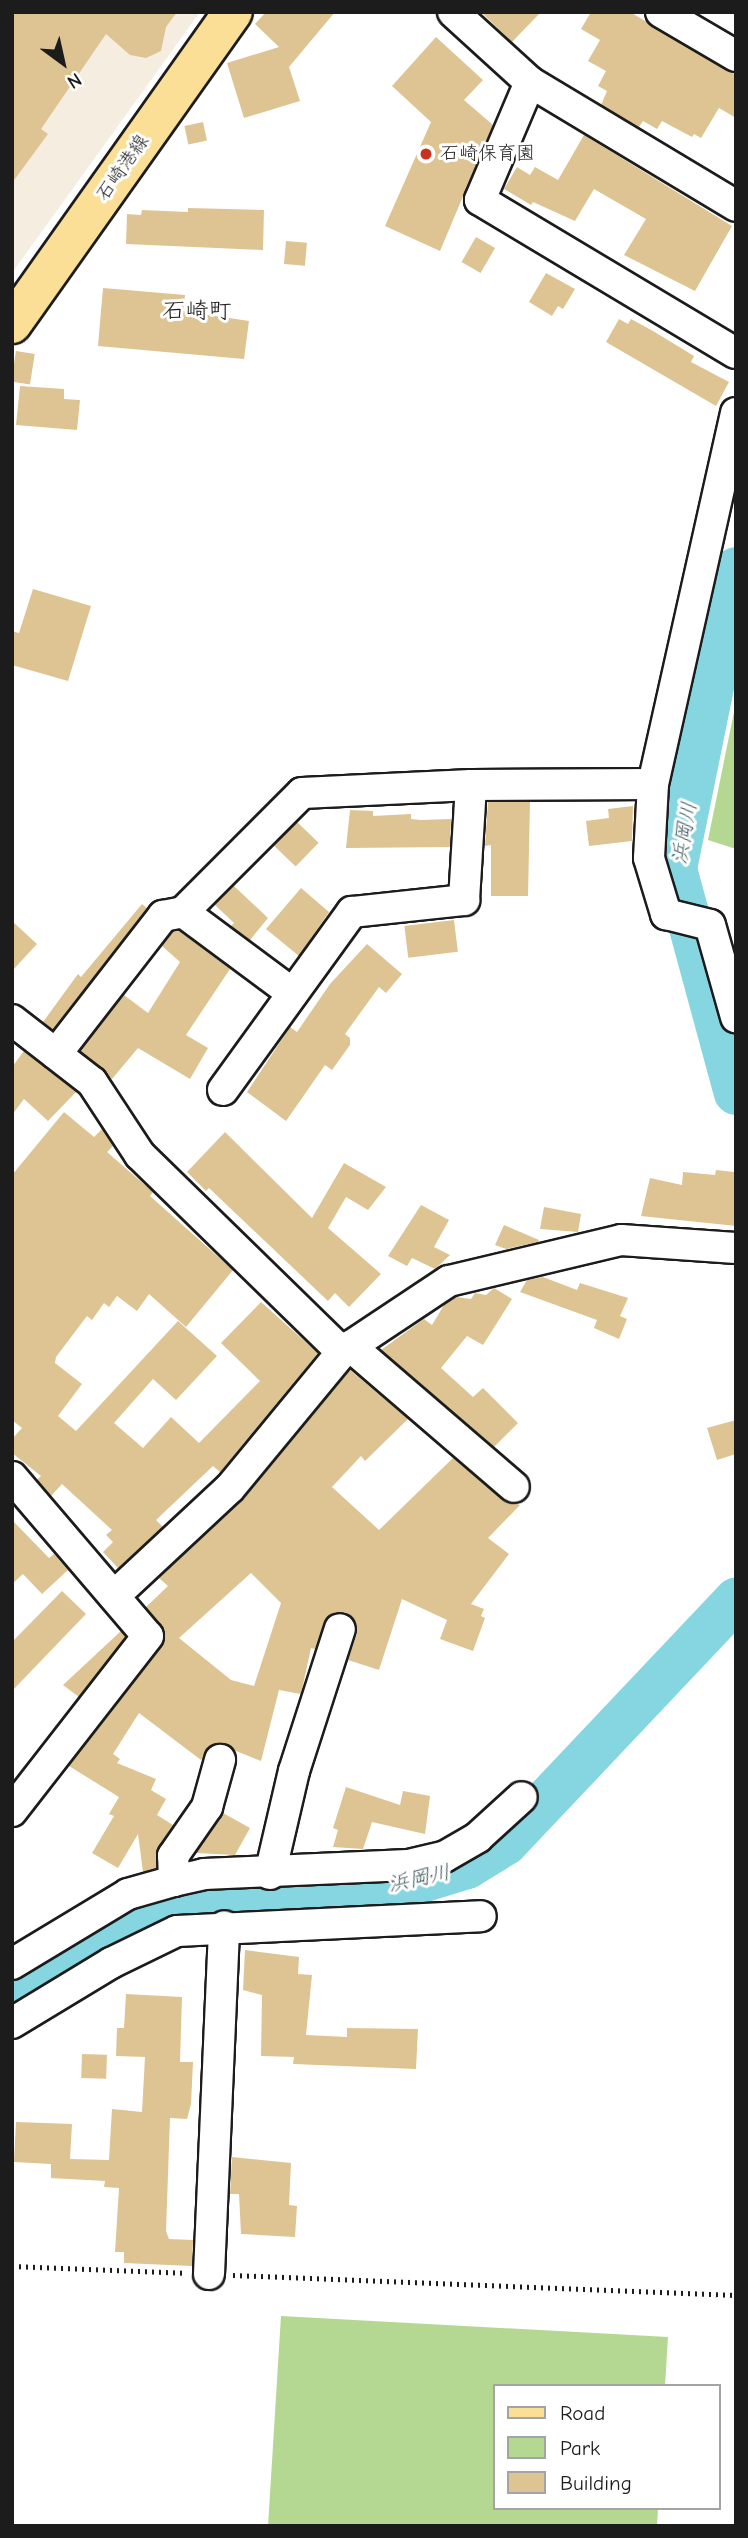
<!DOCTYPE html>
<meta charset="utf-8">
<style>
body{margin:0}
#map{position:relative;width:748px;height:2538px;overflow:hidden;background:#fff;font-family:"Comic Neue","Klee One",sans-serif}
div>[style]{position:absolute}
[style*='--x']{left:calc(var(--x)*1px);top:calc(var(--y)*1px);width:calc(var(--w)*1px);rotate:calc(var(--a)*1deg)}
.built>*{inset:0;background:#f5eddf}
.green>*{inset:0;background:#b4d791}
.river>*{height:44px;margin:-22px;padding:0 22px;transform-origin:22px;border-radius:22px;background:#85d6e0}
.building>*{inset:0;background:#dec493;transform-origin:0 0}
.path>*{height:4.5px;margin-top:-2.25px;transform-origin:0;background:repeating-linear-gradient(90deg,#1c1c1c 0 2px,transparent 0 7px)}
.roads{filter:drop-shadow(2px 0 #1c1c1c) drop-shadow(-2px 0 #1c1c1c) drop-shadow(0 2px #1c1c1c) drop-shadow(0 -2px #1c1c1c)}
.minor>*{height:30px;margin:-15px;padding:0 15px;transform-origin:15px;border-radius:15px;background:#fff}
.major>*{height:38px;margin:-19px;padding:0 19px;transform-origin:19px;border-radius:19px;background:#fbdf96}
.dots>*{width:19px;height:19px;translate:-50% -50%;box-sizing:border-box;border:4px solid #fff;border-radius:50%}
span{translate:-50% -50%;white-space:nowrap;text-align:center;line-height:1.15;-webkit-text-stroke:6px #fff;paint-order:stroke}
.poi-label{font-size:19px;color:#1c1c1c}
.left{translate:0 -50%;text-align:left}
.street-label{font-size:19px;color:#1c1c1c}
.water-label{font-size:21px;color:#415d61;font-style:italic}
.quarter-label{font-size:23px;color:#1c1c1c}
.frame{position:absolute;inset:0;border:14px solid #1c1c1c;pointer-events:none}
.legend{position:absolute;left:493px;top:2384px;width:228px;height:126px;box-sizing:border-box;background:#fff;border:2px solid #a4a4a4;margin:0;padding:9px 12px;list-style:none;font-size:21px;color:#1c1c1c}
.legend li{display:flex;align-items:center;gap:14px;height:35px}
.legend b{width:35px;border:2px solid #a4a4a4}
.north{position:absolute;left:28px;top:28px;width:70px;height:70px;-webkit-text-stroke:5px #fff;paint-order:stroke;rotate:147deg;font-size:19px;font-weight:700;line-height:28px;text-align:center;color:#1c1c1c}
.north::after{content:'';display:block;margin:auto;width:24px;height:32px;background:#1c1c1c;clip-path:polygon(50% 0,100% 100%,50% 72%,0 100%)}
</style>
<div id="map">
<div class="built">
<i style="clip-path:polygon(12px 12px,200px 12px,12px 273px)"></i>
</div>
<div class="green">
<i style="clip-path:polygon(736px 702px,736px 849px,708px 840px)"></i>
<i style="clip-path:polygon(281px 2316px,668px 2337px,665px 2386px,494px 2386px,494px 2508px,658px 2508px,657px 2526px,268px 2526px)"></i>
</div>
<div class="river">
<i style="--x:736;--y:569;--w:306;--a:101.5"></i>
<i style="--x:675;--y:869;--w:232;--a:74.8"></i>
<i style="--x:12;--y:1989;--w:132;--a:-30.1"></i>
<i style="--x:126;--y:1923;--w:47;--a:-18.4"></i>
<i style="--x:171;--y:1908;--w:118;--a:-8.7"></i>
<i style="--x:288;--y:1890;--w:114;--a:-1.5"></i>
<i style="--x:402;--y:1887;--w:68;--a:-17.1"></i>
<i style="--x:467;--y:1867;--w:46;--a:-31.6"></i>
<i style="--x:506;--y:1843;--w:335;--a:-46.6"></i>
</div>
<div class="building">
<i style="clip-path:polygon(12px 12px,177px 12px,166px 27px,161px 51px,146px 58px,130px 55px,106px 34px,41px 129px,48px 134px,12px 183px)"></i>
<i style="clip-path:polygon(266px 12px,335px 12px,289px 67px,300px 101px,244px 118px,227px 63px,279px 47px,255px 24px)"></i>
<i style="clip-path:polygon(481px 12px,541px 12px,512px 42px)"></i>
<i style="clip-path:polygon(591px 12px,630px 12px,736px 75px,736px 118px,719px 108px,701px 138px,694px 134px,692px 137px,662px 121px,657px 129px,643px 121px,639px 127px,601px 105px,607px 91px,598px 86px,606px 71px,588px 61px,600px 40px,581px 29px)"></i>
<i style="clip-path:polygon(436px 37px,483px 80px,464px 100px,493px 125px,440px 251px,385px 226px,431px 122px,392px 86px)"></i>
<i style="left:203px;top:122px;width:19px;height:19px;rotate:78deg"></i>
<i style="clip-path:polygon(584px 135px,732px 226px,695px 291px,624px 255px,646px 219px,594px 189px,575px 221px,533px 202px,531px 205px,504px 189px,517px 167px,530px 175px,535px 167px,558px 180px)"></i>
<i style="clip-path:polygon(188px 208px,264px 210px,263px 250px,126px 244px,127px 214px,141px 215px,142px 210px,188px 212px)"></i>
<i style="left:476px;top:237px;width:22px;height:29px;rotate:30deg"></i>
<i style="left:286px;top:241px;width:21px;height:23px;rotate:5deg"></i>
<i style="clip-path:polygon(546px 273px,575px 289px,563px 309px,558px 306px,552px 316px,529px 302px)"></i>
<i style="clip-path:polygon(103px 288px,185px 295px,183px 311px,249px 321px,244px 359px,98px 346px)"></i>
<i style="clip-path:polygon(619px 319px,628px 324px,631px 319px,653px 331px,694px 356px,691px 362px,729px 382px,716px 406px,606px 342px)"></i>
<i style="left:16px;top:351px;width:19px;height:31px;rotate:9deg"></i>
<i style="clip-path:polygon(20px 386px,64px 389px,64px 399px,80px 400px,77px 430px,16px 425px)"></i>
<i style="clip-path:polygon(33px 589px,91px 606px,68px 681px,12px 665px,12px 631px,19px 633px)"></i>
<i style="clip-path:polygon(488px 802px,530px 802px,528px 896px,491px 896px,491px 845px,485px 846px)"></i>
<i style="clip-path:polygon(633px 806px,632px 841px,589px 846px,586px 821px,609px 818px,608px 809px)"></i>
<i style="clip-path:polygon(350px 810px,373px 811px,373px 816px,411px 814px,411px 819px,421px 820px,451px 819px,450px 847px,346px 848px)"></i>
<i style="left:297px;top:822px;width:30px;height:33px;rotate:44deg"></i>
<i style="clip-path:polygon(234px 886px,268px 918px,250px 940px,231px 926px,234px 923px,215px 905px)"></i>
<i style="clip-path:polygon(301px 888px,329px 912px,299px 956px,266px 929px)"></i>
<i style="clip-path:polygon(142px 904px,147px 908px,53px 1030px,43px 1022px,78px 974px,81px 977px)"></i>
<i style="left:454px;top:920px;width:32px;height:50px;rotate:83deg"></i>
<i style="clip-path:polygon(12px 921px,37px 944px,12px 971px)"></i>
<i style="clip-path:polygon(179px 931px,230px 969px,186px 1035px,208px 1048px,190px 1079px,138px 1048px,112px 1079px,80px 1051px,124px 995px,148px 1013px,180px 962px,162px 946px,173px 932px)"></i>
<i style="clip-path:polygon(367px 944px,402px 974px,386px 993px,379px 987px,345px 1034px,350px 1038px,350px 1045px,332px 1070px,325px 1065px,286px 1121px,247px 1092px,290px 1027px,297px 1032px,330px 984px)"></i>
<i style="clip-path:polygon(24px 1051px,76px 1092px,48px 1121px,24px 1099px,12px 1115px,12px 1067px)"></i>
<i style="clip-path:polygon(64px 1112px,94px 1137px,102px 1129px,113px 1146px,107px 1152px,153px 1192px,150px 1196px,233px 1270px,186px 1327px,149px 1294px,137px 1311px,117px 1296px,109px 1307px,104px 1303px,92px 1320px,87px 1316px,56px 1357px,55px 1363px,82px 1384px,58px 1416px,76px 1431px,178px 1321px,217px 1356px,176px 1400px,153px 1379px,114px 1423px,143px 1448px,171px 1417px,199px 1443px,260px 1381px,221px 1343px,261px 1302px,318px 1353px,220px 1472px,213px 1466px,156px 1520px,163px 1527px,118px 1568px,103px 1552px,113px 1542px,106px 1535px,112px 1530px,62px 1484px,51px 1496px,37px 1480px,41px 1476px,12px 1453px,12px 1439px,22px 1428px,12px 1420px,12px 1175px)"></i>
<i style="clip-path:polygon(225px 1132px,312px 1218px,344px 1163px,386px 1187px,368px 1210px,346px 1197px,328px 1228px,381px 1274px,349px 1307px,335px 1293px,328px 1301px,209px 1188px,206px 1191px,187px 1172px)"></i>
<i style="clip-path:polygon(716px 1170px,734px 1172px,736px 1226px,641px 1216px,650px 1178px,682px 1185px,683px 1172px,715px 1175px)"></i>
<i style="clip-path:polygon(421px 1205px,449px 1220px,434px 1247px,450px 1255px,435px 1269px,412px 1258px,407px 1266px,388px 1256px)"></i>
<i style="clip-path:polygon(544px 1207px,581px 1214px,578px 1232px,540px 1229px)"></i>
<i style="clip-path:polygon(504px 1225px,539px 1240px,538px 1242px,506px 1249px,495px 1245px)"></i>
<i style="clip-path:polygon(543px 1277px,577px 1290px,580px 1283px,628px 1298px,620px 1316px,627px 1319px,619px 1339px,594px 1328px,597px 1320px,520px 1292px,527px 1280px)"></i>
<i style="clip-path:polygon(494px 1288px,512px 1299px,483px 1345px,467px 1336px,441px 1368px,473px 1397px,483px 1388px,518px 1423px,494px 1447px,381px 1350px,424px 1319px,432px 1325px,444px 1305px,456px 1297px,471px 1299px,475px 1293px,486px 1295px)"></i>
<i style="clip-path:polygon(evenodd,350px 1370px,408px 1419px,365px 1461px,361px 1456px,332px 1487px,379px 1530px,453px 1458px,503px 1500px,520px 1505px,488px 1538px,509px 1554px,471px 1604px,484px 1609px,481px 1616px,485px 1618px,473px 1651px,440px 1639px,447px 1620px,402px 1599px,379px 1670px,348px 1660px,357px 1634px,352px 1617px,345px 1612px,329px 1616px,315px 1649px,311px 1648px,301px 1694px,279px 1690px,261px 1761px,216px 1743px,201px 1760px,139px 1713px,113px 1754px,120px 1759px,117px 1763px,156px 1779px,151px 1790px,166px 1799px,157px 1815px,173px 1825px,158px 1847px,156px 1868px,143px 1872px,138px 1834px,118px 1868px,92px 1853px,114px 1816px,109px 1814px,119px 1797px,69px 1766px,162px 1646px,165px 1631px,146px 1607px,168px 1586px,159px 1578px,243px 1499px,350px 1370px,251px 1573px,281px 1603px,254px 1686px,231px 1680px,179px 1638px,251px 1573px)"></i>
<i style="clip-path:polygon(736px 1420px,736px 1454px,717px 1460px,707px 1428px)"></i>
<i style="clip-path:polygon(12px 1520px,49px 1558px,54px 1554px,68px 1570px,42px 1594px,23px 1574px,12px 1584px)"></i>
<i style="clip-path:polygon(62px 1591px,86px 1614px,12px 1691px,12px 1642px)"></i>
<i style="clip-path:polygon(121px 1631px,125px 1637px,79px 1697px,63px 1685px)"></i>
<i style="clip-path:polygon(346px 1787px,400px 1805px,403px 1791px,430px 1796px,425px 1834px,372px 1822px,363px 1849px,333px 1847px,338px 1830px,333px 1828px)"></i>
<i style="clip-path:polygon(223px 1813px,250px 1828px,235px 1855px,196px 1853px)"></i>
<i style="clip-path:polygon(245px 1950px,299px 1957px,298px 1974px,312px 1975px,306px 2035px,347px 2037px,347px 2028px,418px 2029px,416px 2069px,293px 2064px,294px 2057px,261px 2056px,262px 1995px,243px 1990px)"></i>
<i style="clip-path:polygon(126px 1994px,182px 1997px,180px 2062px,193px 2062px,191px 2104px,187px 2119px,170px 2118px,166px 2231px,169px 2239px,193px 2240px,192px 2266px,124px 2263px,124px 2252px,115px 2252px,119px 2188px,104px 2187px,105px 2181px,51px 2178px,51px 2164px,14px 2162px,16px 2122px,72px 2124px,70px 2159px,109px 2160px,112px 2109px,142px 2112px,145px 2057px,116px 2056px,117px 2028px,124px 2028px)"></i>
<i style="left:82px;top:2054px;width:25px;height:24px;rotate:2deg"></i>
<i style="clip-path:polygon(232px 2157px,291px 2163px,289px 2205px,297px 2206px,295px 2237px,241px 2234px,239px 2194px,230px 2194px)"></i>
</div>
<div class="path">
<i style="--x:12;--y:2266;--w:171;--a:2.3"></i>
<i style="--x:233;--y:2275;--w:503;--a:2.28"></i>
</div>
<div class="roads">
<div class="minor">
<i style="--x:453;--y:12;--w:104;--a:42.3"></i>
<i style="--x:530;--y:82;--w:240;--a:31"></i>
<i style="--x:661;--y:12;--w:87;--a:30.4"></i>
<i style="--x:530;--y:82;--w:128;--a:113"></i>
<i style="--x:480;--y:200;--w:298;--a:30.9"></i>
<i style="--x:736;--y:413;--w:380;--a:102.6"></i>
<i style="--x:653;--y:784;--w:74;--a:93.1"></i>
<i style="--x:649;--y:858;--w:59;--a:73.1"></i>
<i style="--x:666;--y:914;--w:45;--a:14"></i>
<i style="--x:710;--y:925;--w:96;--a:74.2"></i>
<i style="--x:183;--y:912;--w:136;--a:36.6"></i>
<i style="--x:12;--y:1020;--w:101;--a:37.8"></i>
<i style="--x:92;--y:1082;--w:87;--a:56.7"></i>
<i style="--x:140;--y:1155;--w:282;--a:44.3"></i>
<i style="--x:56;--y:1054;--w:175;--a:-52.2"></i>
<i style="--x:163;--y:916;--w:20;--a:-11"></i>
<i style="--x:183;--y:912;--w:168;--a:-45"></i>
<i style="--x:302;--y:793;--w:169;--a:-2.7"></i>
<i style="--x:471;--y:785;--w:182;--a:-0.3"></i>
<i style="--x:223;--y:1090;--w:220;--a:-54.1"></i>
<i style="--x:352;--y:912;--w:113;--a:-6.1"></i>
<i style="--x:464;--y:900;--w:115;--a:-86.5"></i>
<i style="--x:350;--y:1346;--w:216;--a:40.7"></i>
<i style="--x:12;--y:1477;--w:209;--a:49.5"></i>
<i style="--x:148;--y:1636;--w:222;--a:127.9"></i>
<i style="--x:114;--y:1596;--w:158;--a:-43"></i>
<i style="--x:230;--y:1488;--w:176;--a:-50.5"></i>
<i style="--x:342;--y:1352;--w:128;--a:-33.6"></i>
<i style="--x:449;--y:1281;--w:177;--a:-13.4"></i>
<i style="--x:621;--y:1240;--w:115;--a:4"></i>
<i style="--x:270;--y:1874;--w:106;--a:-76.9"></i>
<i style="--x:294;--y:1771;--w:149;--a:-72.1"></i>
<i style="--x:174;--y:1881;--w:25;--a:-92"></i>
<i style="--x:173;--y:1856;--w:60;--a:-55.2"></i>
<i style="--x:207;--y:1807;--w:49;--a:-74.5"></i>
<i style="--x:12;--y:1964;--w:135;--a:-31.1"></i>
<i style="--x:128;--y:1894;--w:48;--a:-15.8"></i>
<i style="--x:174;--y:1881;--w:31;--a:-13"></i>
<i style="--x:204;--y:1874;--w:204;--a:-2.5"></i>
<i style="--x:408;--y:1865;--w:37;--a:-13"></i>
<i style="--x:444;--y:1857;--w:39;--a:-30"></i>
<i style="--x:478;--y:1837;--w:59;--a:-42.3"></i>
<i style="--x:12;--y:2023;--w:116;--a:-31.2"></i>
<i style="--x:111;--y:1963;--w:73;--a:-25.9"></i>
<i style="--x:177;--y:1931;--w:304;--a:-2.8"></i>
<i style="--x:209;--y:2274;--w:348;--a:-87.5"></i>
</div>
<div class="major">
<i style="--x:12;--y:324;--w:382;--a:-54.7"></i>
</div>
</div>
<div class="dots">
<i style="left:426px;top:154px;background:#c8321e"></i>
</div>
<div class="poi-label">
<span class="left" style="left:440px;top:154px">石崎保育園</span>
</div>
<div class="street-label">
<span style="left:123px;top:168px;rotate:-55deg">石崎港線</span>
</div>
<div class="water-label">
<span style="left:684px;top:833px;rotate:-80deg">浜岡川</span>
<span style="left:419px;top:1878px;rotate:-12deg">浜岡川</span>
</div>
<div class="quarter-label">
<span style="left:197px;top:311px">石崎町</span>
</div>
<div class="frame"></div>
<ul class="legend">
<li><b style="height:9px;background:#fbdf96"></b>Road</li>
<li><b style="height:19px;background:#b4d791"></b>Park</li>
<li><b style="height:19px;background:#dec493"></b>Building</li>
</ul>
<div class="north">N</div>
</div>
